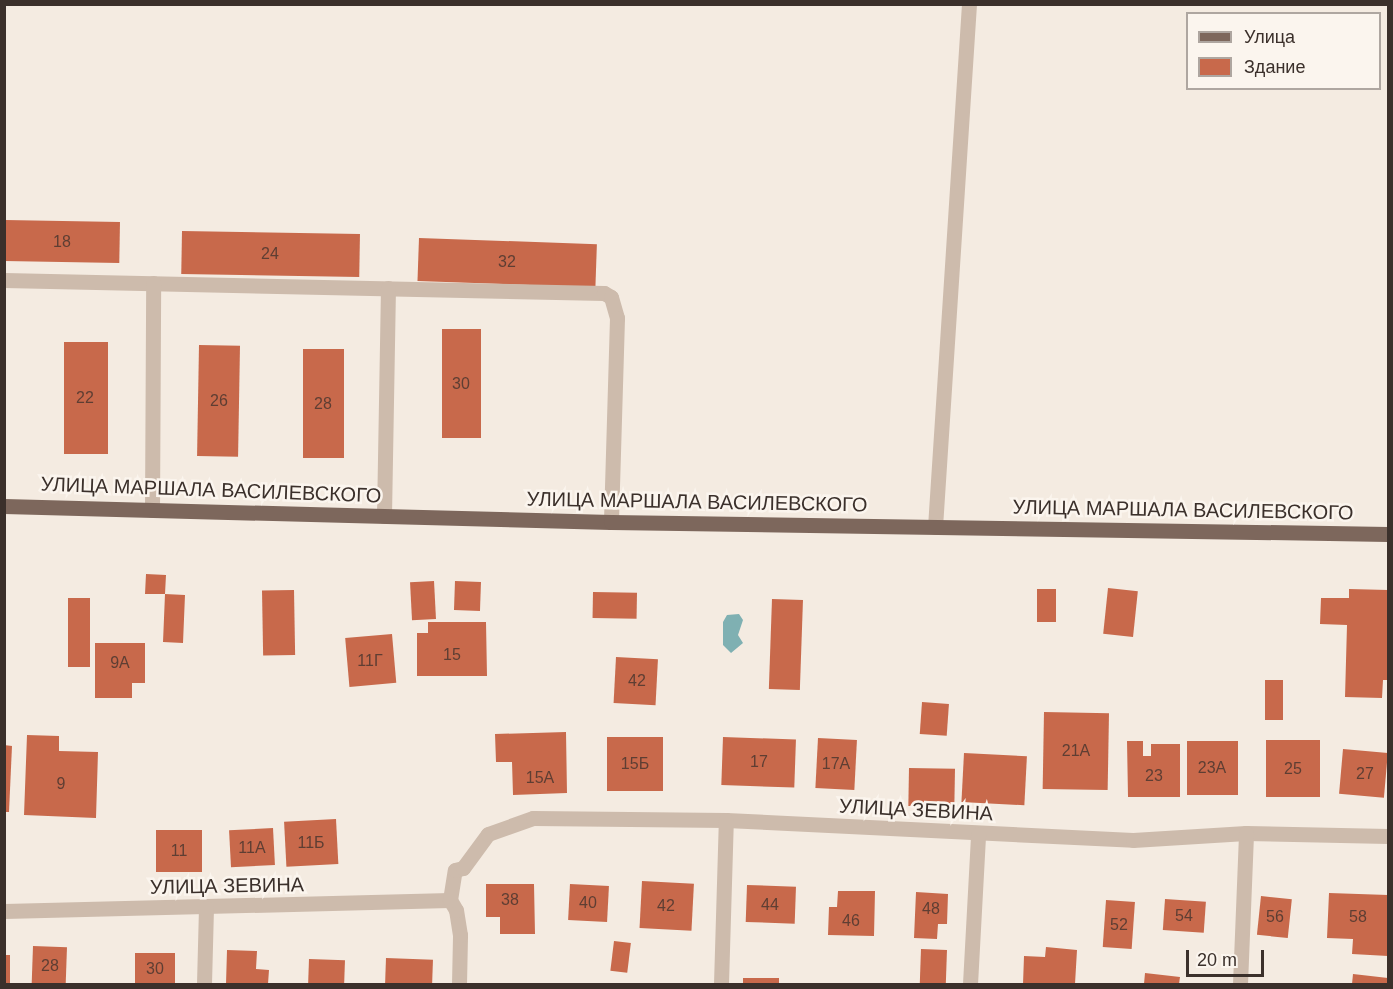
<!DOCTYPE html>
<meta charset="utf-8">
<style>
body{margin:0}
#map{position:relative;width:1393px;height:989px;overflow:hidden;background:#f4ebe1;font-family:Helvetica,sans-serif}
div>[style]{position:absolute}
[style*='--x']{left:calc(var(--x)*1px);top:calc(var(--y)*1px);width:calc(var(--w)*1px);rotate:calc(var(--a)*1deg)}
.water>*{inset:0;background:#7fb0b2}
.building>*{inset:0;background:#c8694b;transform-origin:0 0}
.minor>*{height:15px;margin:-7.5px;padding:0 7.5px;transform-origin:7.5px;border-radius:7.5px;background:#cdbbac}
.major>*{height:15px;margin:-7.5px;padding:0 7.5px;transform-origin:7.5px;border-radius:7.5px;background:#7d675c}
span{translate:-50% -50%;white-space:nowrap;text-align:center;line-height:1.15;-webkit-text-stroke:5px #fbf5ee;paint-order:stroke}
.number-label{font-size:16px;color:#5e3e33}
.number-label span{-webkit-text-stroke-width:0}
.street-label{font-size:20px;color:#3b302b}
.frame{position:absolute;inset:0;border:6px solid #3b302b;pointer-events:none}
.legend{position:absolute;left:1186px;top:12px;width:195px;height:78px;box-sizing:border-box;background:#fbf5ee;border:2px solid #aea6a0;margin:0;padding:8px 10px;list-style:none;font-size:18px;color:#3b302b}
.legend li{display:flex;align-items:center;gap:12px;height:30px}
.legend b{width:30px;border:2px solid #aea6a0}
.scale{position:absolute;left:1186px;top:950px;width:78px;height:27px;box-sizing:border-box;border:3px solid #3b302b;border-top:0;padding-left:8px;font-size:18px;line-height:21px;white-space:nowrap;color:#3b302b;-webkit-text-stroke:4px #fbf5ee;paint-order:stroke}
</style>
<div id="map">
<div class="water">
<i style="clip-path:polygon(739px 614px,743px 620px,738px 635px,743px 643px,731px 653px,723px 645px,723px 622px,727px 615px)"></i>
</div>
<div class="building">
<i style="left:5px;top:220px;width:115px;height:41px;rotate:1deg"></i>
<i style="left:182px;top:231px;width:178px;height:43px;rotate:1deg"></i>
<i style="left:419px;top:238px;width:178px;height:43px;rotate:2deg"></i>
<i style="left:442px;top:329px;width:39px;height:109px"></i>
<i style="left:64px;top:342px;width:44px;height:112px"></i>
<i style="left:199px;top:345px;width:41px;height:111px;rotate:1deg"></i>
<i style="left:303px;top:349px;width:41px;height:109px"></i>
<i style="clip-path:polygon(146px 574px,166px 575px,165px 594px,185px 595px,183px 643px,163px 642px,165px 594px,145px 594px)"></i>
<i style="left:434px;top:581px;width:38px;height:24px;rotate:87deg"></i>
<i style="left:455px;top:581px;width:26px;height:29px;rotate:2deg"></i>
<i style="left:1108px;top:588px;width:30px;height:46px;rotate:6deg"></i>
<i style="left:1037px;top:589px;width:19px;height:33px"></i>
<i style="clip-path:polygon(1349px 589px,1388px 590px,1388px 680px,1383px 680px,1382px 698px,1345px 697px,1347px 625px,1320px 624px,1321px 598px,1349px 598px)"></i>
<i style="left:294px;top:590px;width:65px;height:32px;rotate:89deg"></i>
<i style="left:593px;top:592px;width:44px;height:26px;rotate:1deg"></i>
<i style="left:68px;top:598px;width:22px;height:69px"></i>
<i style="left:772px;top:599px;width:31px;height:90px;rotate:2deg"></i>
<i style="clip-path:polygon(428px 622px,486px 622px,487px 676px,417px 676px,417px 633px,428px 633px)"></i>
<i style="left:392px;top:634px;width:49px;height:47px;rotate:85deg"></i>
<i style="clip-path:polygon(95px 643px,145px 643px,145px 683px,132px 683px,132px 698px,95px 698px)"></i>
<i style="left:616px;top:657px;width:42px;height:46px;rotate:3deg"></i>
<i style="left:1265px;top:680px;width:18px;height:40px"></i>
<i style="left:922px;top:702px;width:27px;height:32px;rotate:4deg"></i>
<i style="left:1044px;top:712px;width:65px;height:77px;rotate:1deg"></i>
<i style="clip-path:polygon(566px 732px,567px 793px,513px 795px,512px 762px,496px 762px,495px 734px)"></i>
<i style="clip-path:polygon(27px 735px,59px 736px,59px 751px,98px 752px,96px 818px,24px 815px)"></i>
<i style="left:607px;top:737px;width:56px;height:54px"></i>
<i style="left:723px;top:737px;width:73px;height:48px;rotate:2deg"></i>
<i style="left:818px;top:738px;width:39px;height:50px;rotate:3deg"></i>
<i style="left:1266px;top:740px;width:54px;height:57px"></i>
<i style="clip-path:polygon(1127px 741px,1143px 741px,1143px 756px,1151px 756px,1151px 744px,1180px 744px,1180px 797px,1128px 797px)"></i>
<i style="left:1187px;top:741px;width:51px;height:54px"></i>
<i style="clip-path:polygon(4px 745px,12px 746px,9px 812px,4px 812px)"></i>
<i style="left:1343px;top:749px;width:45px;height:45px;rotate:5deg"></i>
<i style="left:964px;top:753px;width:63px;height:49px;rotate:3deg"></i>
<i style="left:909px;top:768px;width:46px;height:38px;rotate:1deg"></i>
<i style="left:336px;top:819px;width:45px;height:52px;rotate:87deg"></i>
<i style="left:273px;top:828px;width:37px;height:44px;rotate:87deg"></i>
<i style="left:202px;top:830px;width:42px;height:46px;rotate:90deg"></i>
<i style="left:642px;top:881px;width:52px;height:47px;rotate:3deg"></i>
<i style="clip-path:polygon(486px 884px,534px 884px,535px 934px,500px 934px,500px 917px,486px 917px)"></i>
<i style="left:570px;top:884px;width:39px;height:36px;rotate:3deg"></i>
<i style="left:747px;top:885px;width:49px;height:37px;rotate:2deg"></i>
<i style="clip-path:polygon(838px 891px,875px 891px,874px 936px,828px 935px,829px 907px,837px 907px)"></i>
<i style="clip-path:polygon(916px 892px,948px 894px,947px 924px,938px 924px,937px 939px,914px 938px)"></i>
<i style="clip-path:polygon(1329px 893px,1388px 895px,1388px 956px,1352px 954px,1353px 939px,1327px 938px)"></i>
<i style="left:1261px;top:896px;width:31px;height:39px;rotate:6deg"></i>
<i style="left:1165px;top:899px;width:41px;height:31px;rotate:4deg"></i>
<i style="left:1106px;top:900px;width:29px;height:47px;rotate:4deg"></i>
<i style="left:614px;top:941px;width:17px;height:30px;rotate:7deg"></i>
<i style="left:33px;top:946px;width:34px;height:38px;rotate:2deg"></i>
<i style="clip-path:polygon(1046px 947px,1077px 950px,1075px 984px,1023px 984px,1024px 956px,1045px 957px)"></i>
<i style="left:921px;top:949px;width:26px;height:35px;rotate:2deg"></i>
<i style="clip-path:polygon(227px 950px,257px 951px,256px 969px,269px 970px,268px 984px,226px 984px)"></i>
<i style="left:135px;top:953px;width:40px;height:31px"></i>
<i style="left:4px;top:955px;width:6px;height:29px"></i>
<i style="left:386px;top:958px;width:47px;height:26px;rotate:2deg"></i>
<i style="left:309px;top:959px;width:36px;height:25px;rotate:2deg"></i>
<i style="clip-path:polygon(1145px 973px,1180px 977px,1179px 984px,1144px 984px)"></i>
<i style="clip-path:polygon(1353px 974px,1388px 978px,1388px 984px,1352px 984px)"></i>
<i style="left:743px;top:978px;width:36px;height:6px"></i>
</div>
<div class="minor">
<i style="--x:4;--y:280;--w:600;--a:1.24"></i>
<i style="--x:604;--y:293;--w:8;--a:30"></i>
<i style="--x:611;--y:297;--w:22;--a:74"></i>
<i style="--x:617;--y:318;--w:204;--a:91.7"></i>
<i style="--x:152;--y:510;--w:227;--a:-89.7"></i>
<i style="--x:384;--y:516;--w:228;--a:-89"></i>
<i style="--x:935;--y:527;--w:524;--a:-86.28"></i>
<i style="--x:4;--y:911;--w:446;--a:-1.4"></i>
<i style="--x:204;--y:984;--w:76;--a:-88.5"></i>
<i style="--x:459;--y:984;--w:49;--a:-88.8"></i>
<i style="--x:460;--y:935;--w:25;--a:-99"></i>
<i style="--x:456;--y:910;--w:12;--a:-121"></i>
<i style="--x:450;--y:900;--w:30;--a:-81"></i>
<i style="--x:455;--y:870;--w:8;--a:-14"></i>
<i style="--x:463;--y:868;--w:42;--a:-53.7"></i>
<i style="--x:488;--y:834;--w:48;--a:-19.6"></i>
<i style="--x:533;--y:818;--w:193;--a:0.6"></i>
<i style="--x:726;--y:820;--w:407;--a:2.8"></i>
<i style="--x:1133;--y:840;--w:113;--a:-3.5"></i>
<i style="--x:1246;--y:833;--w:142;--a:1.2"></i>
<i style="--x:721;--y:984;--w:164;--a:-88.3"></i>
<i style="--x:970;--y:984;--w:150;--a:-86.9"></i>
<i style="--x:1240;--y:984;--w:151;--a:-87.7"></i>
</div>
<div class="major">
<i style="--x:4;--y:506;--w:607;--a:1.51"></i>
<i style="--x:611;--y:522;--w:777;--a:0.88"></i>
</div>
<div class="number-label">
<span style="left:62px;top:242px">18</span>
<span style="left:270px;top:254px">24</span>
<span style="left:507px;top:262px">32</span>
<span style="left:461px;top:384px">30</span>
<span style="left:85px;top:398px">22</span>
<span style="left:219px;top:401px">26</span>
<span style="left:323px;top:404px">28</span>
<span style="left:452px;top:655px">15</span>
<span style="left:370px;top:661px">11Г</span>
<span style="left:120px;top:663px">9А</span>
<span style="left:637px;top:681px">42</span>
<span style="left:1076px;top:751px">21А</span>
<span style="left:759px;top:762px">17</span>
<span style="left:635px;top:764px">15Б</span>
<span style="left:836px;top:764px">17А</span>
<span style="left:1212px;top:768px">23А</span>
<span style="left:1293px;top:769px">25</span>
<span style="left:1365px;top:774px">27</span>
<span style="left:1154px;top:776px">23</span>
<span style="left:540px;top:778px">15А</span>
<span style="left:61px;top:784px">9</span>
<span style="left:311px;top:843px">11Б</span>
<span style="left:252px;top:848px">11А</span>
<span style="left:179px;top:851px">11</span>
<span style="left:510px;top:900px">38</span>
<span style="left:588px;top:903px">40</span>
<span style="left:770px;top:905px">44</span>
<span style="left:666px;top:906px">42</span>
<span style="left:931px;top:909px">48</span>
<span style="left:1184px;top:916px">54</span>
<span style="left:1275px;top:917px">56</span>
<span style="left:1358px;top:917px">58</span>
<span style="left:851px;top:921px">46</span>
<span style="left:1119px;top:925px">52</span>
<span style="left:50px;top:966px">28</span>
<span style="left:155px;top:969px">30</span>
</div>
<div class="street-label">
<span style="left:211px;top:490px;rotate:2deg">УЛИЦА МАРШАЛА ВАСИЛЕВСКОГО</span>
<span style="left:697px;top:502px;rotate:1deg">УЛИЦА МАРШАЛА ВАСИЛЕВСКОГО</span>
<span style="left:1183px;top:510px;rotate:1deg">УЛИЦА МАРШАЛА ВАСИЛЕВСКОГО</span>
<span style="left:916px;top:810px;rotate:3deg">УЛИЦА ЗЕВИНА</span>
<span style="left:227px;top:886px;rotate:-1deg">УЛИЦА ЗЕВИНА</span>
</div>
<div class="frame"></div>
<ul class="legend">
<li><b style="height:8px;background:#7d675c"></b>Улица</li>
<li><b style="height:16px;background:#c8694b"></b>Здание</li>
</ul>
<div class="scale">20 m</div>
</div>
